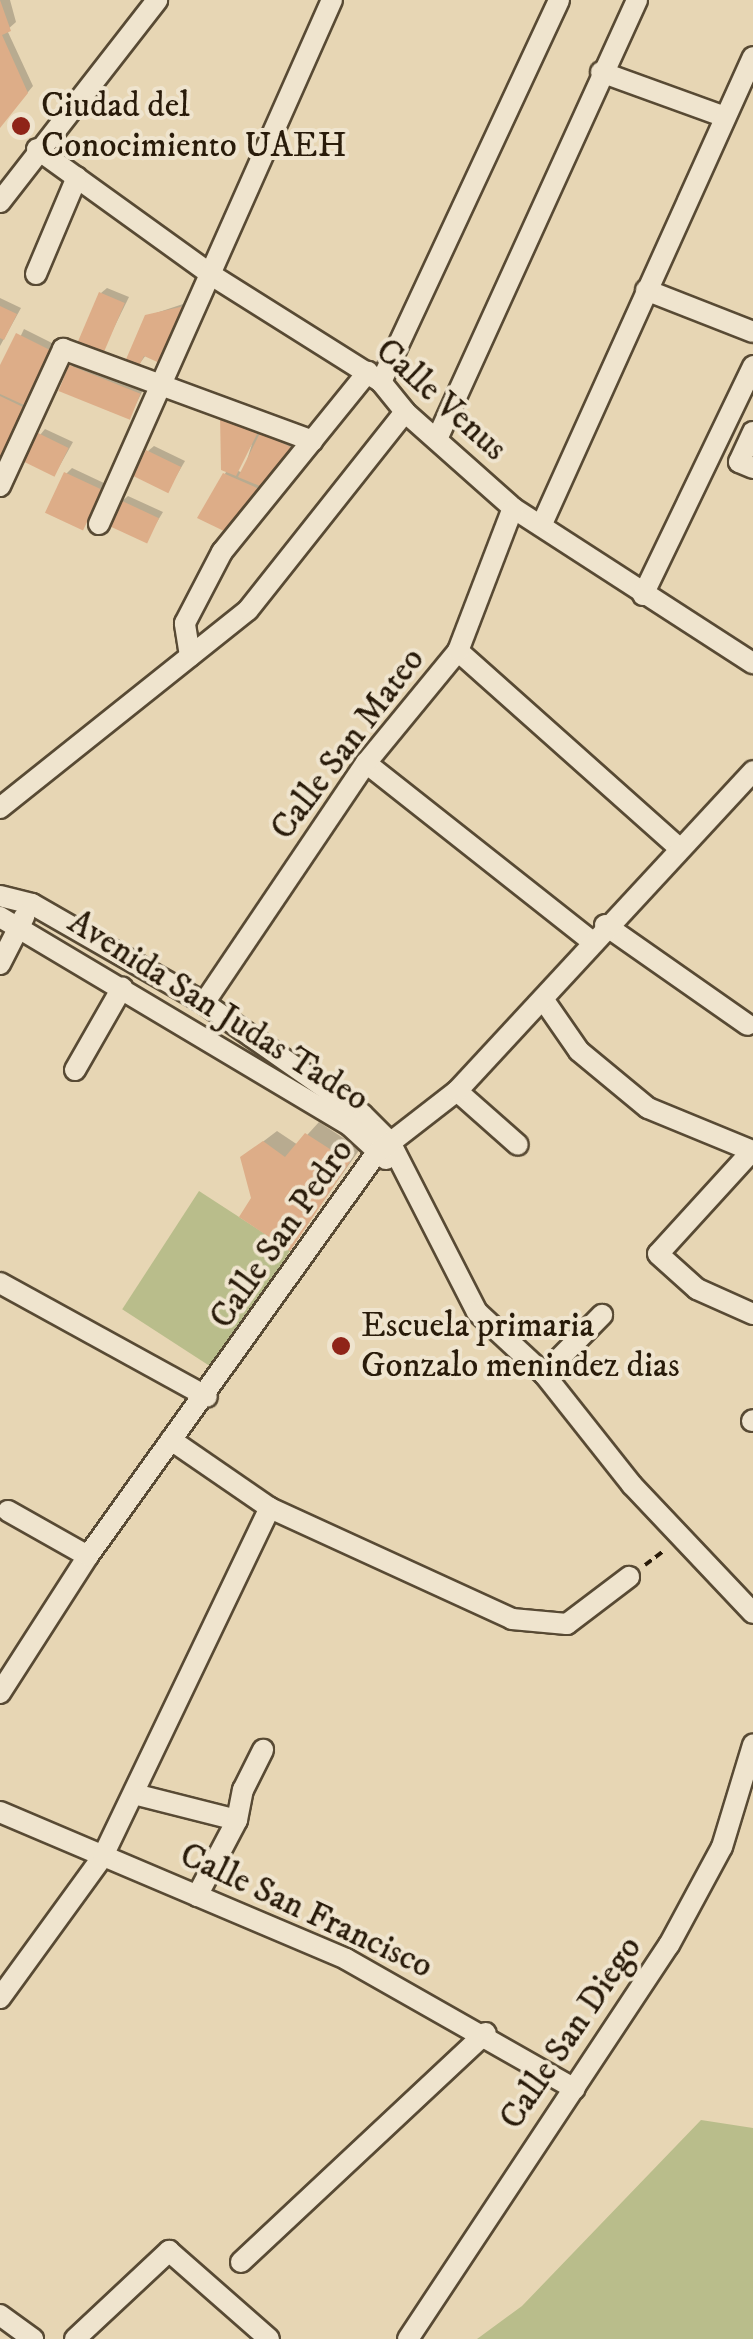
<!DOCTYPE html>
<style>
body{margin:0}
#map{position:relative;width:753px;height:2339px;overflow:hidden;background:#e7d6b4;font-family:"IM FELL DW Pica",serif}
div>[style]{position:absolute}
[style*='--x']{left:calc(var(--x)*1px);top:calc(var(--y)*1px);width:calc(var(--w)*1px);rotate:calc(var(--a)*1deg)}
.green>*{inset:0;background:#b9bd8b;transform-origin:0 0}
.shadow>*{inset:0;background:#0003}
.building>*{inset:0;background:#ddad88;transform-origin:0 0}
.path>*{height:4px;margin-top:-2px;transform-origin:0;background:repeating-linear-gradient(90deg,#291b0a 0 8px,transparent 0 13px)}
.roads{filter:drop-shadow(2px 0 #584a34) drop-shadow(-2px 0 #584a34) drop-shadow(0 2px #584a34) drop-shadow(0 -2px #584a34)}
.minor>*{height:20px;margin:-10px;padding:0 10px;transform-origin:10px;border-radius:10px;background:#efe4ce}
.dots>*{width:28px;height:28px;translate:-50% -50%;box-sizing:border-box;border:5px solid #efe4ce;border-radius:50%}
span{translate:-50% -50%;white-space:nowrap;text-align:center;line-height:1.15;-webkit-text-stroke:8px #efe4ce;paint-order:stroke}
.poi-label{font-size:35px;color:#291b0a}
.left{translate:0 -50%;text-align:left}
.street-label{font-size:35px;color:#291b0a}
</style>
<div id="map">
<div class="green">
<i style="left:199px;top:1191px;width:109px;height:141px;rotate:33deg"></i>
<i style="clip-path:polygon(701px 2120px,753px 2128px,753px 2339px,477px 2339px,522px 2306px)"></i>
</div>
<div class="shadow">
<i style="clip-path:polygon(0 0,10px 0,16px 22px,7px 30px,33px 86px,0 126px)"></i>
<i style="clip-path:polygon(107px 288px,129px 297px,101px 354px,101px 293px)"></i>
<i style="clip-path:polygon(0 298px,21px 308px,0 346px)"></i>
<i style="clip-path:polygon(192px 301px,146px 355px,137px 367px,147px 316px)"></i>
<i style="clip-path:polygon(24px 329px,54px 344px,0 461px,0 380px)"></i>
<i style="clip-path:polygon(77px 361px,144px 388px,129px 418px,72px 366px)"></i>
<i style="clip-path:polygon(evenodd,223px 415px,300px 443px,269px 485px,201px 517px,226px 472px,223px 415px,252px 444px,243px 473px,236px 470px,252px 444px)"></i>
<i style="clip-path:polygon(45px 429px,73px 442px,55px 474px,40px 435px)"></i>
<i style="clip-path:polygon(154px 446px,185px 461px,168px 490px,148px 451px)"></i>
<i style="clip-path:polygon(72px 468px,106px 484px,82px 528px,66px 474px)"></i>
<i style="clip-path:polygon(128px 496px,163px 512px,146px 540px,122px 501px)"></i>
<i style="clip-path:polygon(319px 1122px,360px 1149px,290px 1248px,254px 1199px,243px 1157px,277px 1131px,298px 1145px)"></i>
</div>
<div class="building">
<i style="clip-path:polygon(0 0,11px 31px,2px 35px,28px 93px,0 128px)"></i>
<i style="left:99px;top:292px;width:28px;height:59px;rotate:23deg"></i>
<i style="clip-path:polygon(189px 305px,164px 365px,144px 356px,137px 370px,124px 364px,145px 315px)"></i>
<i style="clip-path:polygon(0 306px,17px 314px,4px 340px,0 338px)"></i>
<i style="clip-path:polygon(16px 333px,50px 350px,24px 405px,0 394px,0 365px)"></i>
<i style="left:69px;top:365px;width:77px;height:28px;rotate:22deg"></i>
<i style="clip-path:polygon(0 396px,23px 407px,0 459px)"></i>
<i style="clip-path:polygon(220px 414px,258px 432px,236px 476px,221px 470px)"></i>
<i style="left:38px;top:433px;width:34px;height:32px;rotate:26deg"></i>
<i style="clip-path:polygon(260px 433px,297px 450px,267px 489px,238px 477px)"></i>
<i style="left:146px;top:450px;width:39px;height:29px;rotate:26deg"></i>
<i style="left:64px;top:472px;width:42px;height:45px;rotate:25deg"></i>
<i style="clip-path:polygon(223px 473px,266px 492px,228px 533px,197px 518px)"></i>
<i style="left:120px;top:500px;width:43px;height:28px;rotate:25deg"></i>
<i style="clip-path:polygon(305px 1133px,350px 1162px,290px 1251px,239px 1217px,251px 1198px,240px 1157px,263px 1141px,285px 1157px)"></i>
</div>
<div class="path">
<i style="--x:645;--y:1565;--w:25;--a:-37"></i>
</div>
<div class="roads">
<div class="minor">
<i style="--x:601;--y:72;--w:132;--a:19.9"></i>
<i style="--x:37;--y:149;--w:217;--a:35.8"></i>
<i style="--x:213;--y:276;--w:199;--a:32.2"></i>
<i style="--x:381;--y:382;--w:38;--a:51"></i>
<i style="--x:405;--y:412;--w:144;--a:41.6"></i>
<i style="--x:513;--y:508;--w:286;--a:32.9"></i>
<i style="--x:0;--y:202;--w:256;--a:-52.1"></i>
<i style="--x:36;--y:274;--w:105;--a:-67.1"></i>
<i style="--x:646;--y:290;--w:115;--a:21.4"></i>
<i style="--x:381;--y:382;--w:421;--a:-65"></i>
<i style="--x:753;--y:432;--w:33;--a:115"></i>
<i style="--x:739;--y:462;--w:15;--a:23"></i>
<i style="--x:437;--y:439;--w:482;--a:-65.5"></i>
<i style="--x:0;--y:486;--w:151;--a:-65.3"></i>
<i style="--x:63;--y:349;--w:266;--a:20.2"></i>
<i style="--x:99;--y:524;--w:573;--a:-66.03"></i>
<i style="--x:542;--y:524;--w:512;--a:-65.69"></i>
<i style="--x:643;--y:595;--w:254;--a:-64.3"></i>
<i style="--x:458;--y:651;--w:296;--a:41.7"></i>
<i style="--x:190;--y:656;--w:33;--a:-99"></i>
<i style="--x:185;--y:623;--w:80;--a:-62.5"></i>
<i style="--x:222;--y:552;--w:232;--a:-51"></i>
<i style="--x:366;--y:763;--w:290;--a:38.3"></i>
<i style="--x:0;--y:808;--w:317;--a:-38.6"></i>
<i style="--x:248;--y:610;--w:253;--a:-51.6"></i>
<i style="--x:0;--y:896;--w:33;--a:14"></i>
<i style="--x:32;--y:904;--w:198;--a:29.9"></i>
<i style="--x:204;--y:1003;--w:193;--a:35.1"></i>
<i style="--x:362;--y:1114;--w:40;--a:45"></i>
<i style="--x:390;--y:1142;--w:191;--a:62.9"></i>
<i style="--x:477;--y:1312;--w:91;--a:42.8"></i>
<i style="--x:544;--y:1374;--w:142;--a:51.6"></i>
<i style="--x:632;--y:1485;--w:176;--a:46.6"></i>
<i style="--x:0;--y:917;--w:408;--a:30.8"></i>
<i style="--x:350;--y:1126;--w:49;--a:42.5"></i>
<i style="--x:605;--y:925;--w:174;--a:35"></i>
<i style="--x:0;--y:964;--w:53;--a:-62.9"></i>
<i style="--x:543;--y:999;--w:63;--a:55.3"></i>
<i style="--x:579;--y:1051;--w:89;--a:39.6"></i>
<i style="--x:648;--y:1108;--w:113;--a:22.3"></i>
<i style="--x:204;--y:1003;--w:290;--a:-56"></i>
<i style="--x:366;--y:763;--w:145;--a:-50.6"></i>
<i style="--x:458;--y:651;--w:153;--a:-69"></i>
<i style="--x:75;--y:1070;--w:95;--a:-60.2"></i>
<i style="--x:457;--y:1091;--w:81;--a:41.5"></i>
<i style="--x:752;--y:1151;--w:139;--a:132.4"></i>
<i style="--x:658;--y:1254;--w:52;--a:41.9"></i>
<i style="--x:697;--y:1289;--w:61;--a:24.1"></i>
<i style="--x:0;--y:1283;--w:236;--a:28.8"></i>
<i style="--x:544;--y:1374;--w:83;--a:-45.5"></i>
<i style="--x:752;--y:1421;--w:1;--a:-45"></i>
<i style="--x:171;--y:1440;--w:120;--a:34.5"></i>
<i style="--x:270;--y:1508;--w:266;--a:24.6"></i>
<i style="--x:512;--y:1619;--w:55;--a:5.2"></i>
<i style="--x:567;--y:1624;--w:78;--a:-37.2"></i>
<i style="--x:8;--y:1511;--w:92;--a:29.4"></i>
<i style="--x:0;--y:1693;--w:163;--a:-57.3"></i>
<i style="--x:88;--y:1556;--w:496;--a:-54.4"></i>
<i style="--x:377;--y:1153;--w:101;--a:-37.8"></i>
<i style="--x:457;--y:1091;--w:436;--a:-47.2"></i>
<i style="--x:134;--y:1794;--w:106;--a:14.2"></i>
<i style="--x:0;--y:1812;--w:376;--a:23"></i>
<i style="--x:346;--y:1959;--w:263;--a:29.6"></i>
<i style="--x:197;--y:1896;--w:86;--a:-62.2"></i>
<i style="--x:237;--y:1820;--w:31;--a:-79"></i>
<i style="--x:243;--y:1790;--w:45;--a:-63.4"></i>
<i style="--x:0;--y:1998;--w:175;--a:-54"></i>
<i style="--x:103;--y:1856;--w:386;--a:-64.4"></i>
<i style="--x:241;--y:2262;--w:335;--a:-43.1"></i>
<i style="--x:0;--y:2315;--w:41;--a:36"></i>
<i style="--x:75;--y:2339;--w:129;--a:-43.1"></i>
<i style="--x:169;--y:2251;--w:133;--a:41.3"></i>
<i style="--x:408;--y:2339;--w:473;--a:-56.5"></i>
<i style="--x:669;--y:1945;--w:111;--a:-61.6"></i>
<i style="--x:722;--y:1847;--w:107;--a:-73.1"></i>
</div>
</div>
<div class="dots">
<i style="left:21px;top:126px;background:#8f2418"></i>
<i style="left:341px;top:1346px;background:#8f2418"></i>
</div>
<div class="poi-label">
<span class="left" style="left:41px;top:126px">Ciudad del<br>Conocimiento UAEH</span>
<span class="left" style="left:361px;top:1346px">Escuela primaria<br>Gonzalo menindez dias</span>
</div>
<div class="street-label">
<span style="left:441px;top:400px;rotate:42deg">Calle Venus</span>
<span style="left:348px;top:744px;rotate:-53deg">Calle San Mateo</span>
<span style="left:218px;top:1011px;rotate:32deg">Avenida San Judas Tadeo</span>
<span style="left:282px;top:1234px;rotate:-55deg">Calle San Pedro</span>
<span style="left:306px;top:1911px;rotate:25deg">Calle San Francisco</span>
<span style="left:571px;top:2033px;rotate:-56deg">Calle San Diego</span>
</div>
</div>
